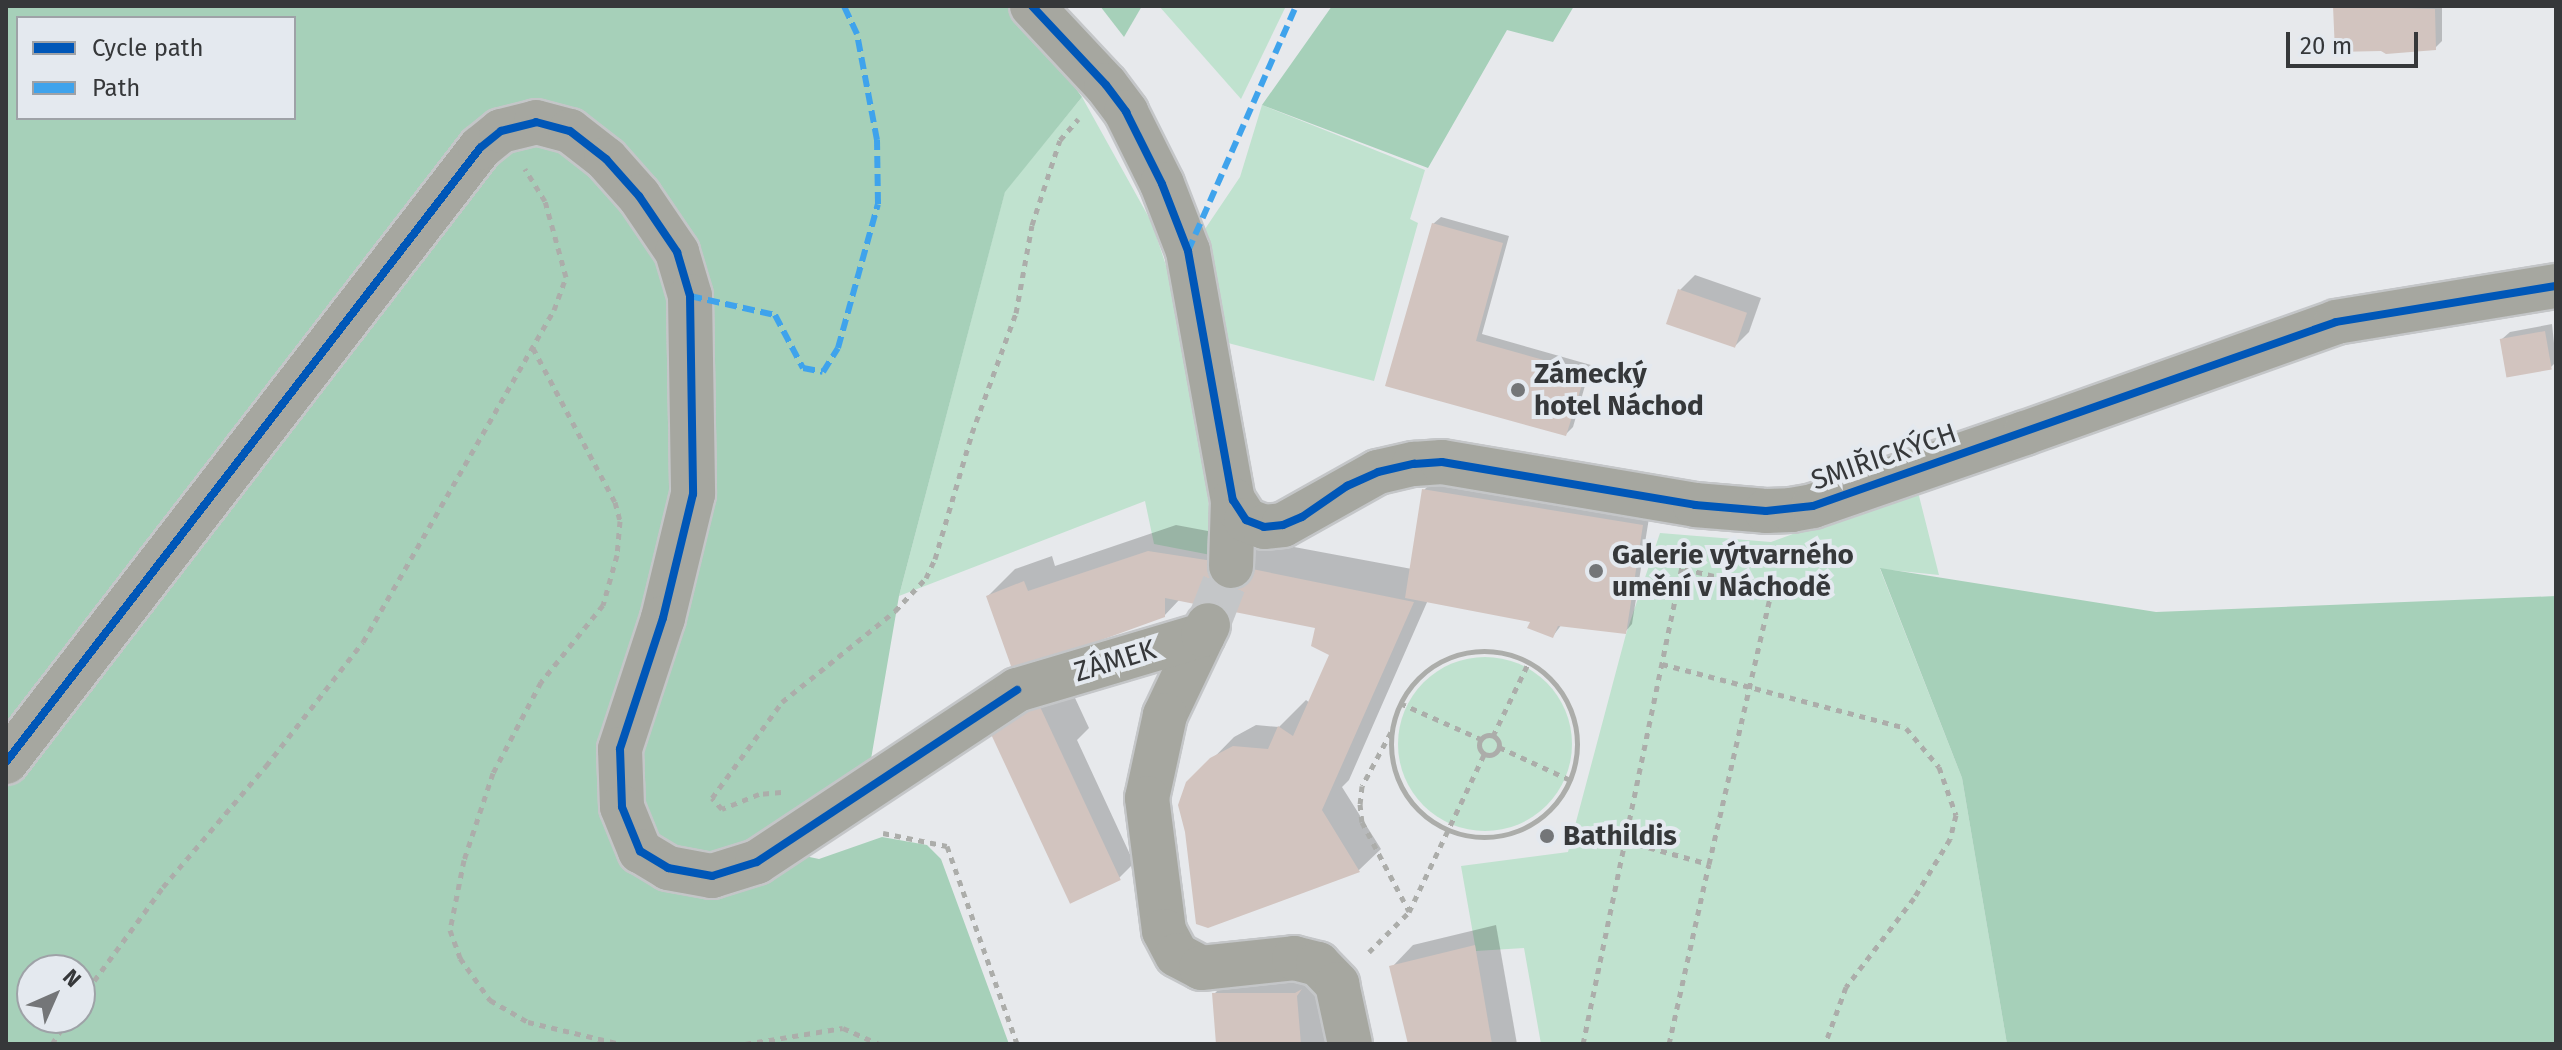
<!DOCTYPE html>
<meta charset="utf-8">
<style>
body{margin:0}
#map{position:relative;width:2562px;height:1050px;overflow:hidden;background:#e7e9ec;font-family:"Fira Sans",sans-serif}
div>[style]{position:absolute}
[style*='--x']{left:calc(var(--x)*1px);top:calc(var(--y)*1px);width:calc(var(--w)*1px);rotate:calc(var(--a)*1deg)}
.green>*{inset:0;background:#c0e2cf}
.round{border-radius:50%}
.forest>*{inset:0;background:#a6d0b9}
.shadow>*{inset:0;background:#0003}
.building>*{inset:0;background:#d2c4bf;transform-origin:0 0}
.minor-tunnel>*{height:44px;margin-top:-22px;transform-origin:0;background:repeating-linear-gradient(90deg,#c4c6c8 0 44px,transparent 0 66px)}
.path>*{height:5px;margin-top:-2.5px;transform-origin:0;background:repeating-linear-gradient(90deg,#acadaa 0 6px,transparent 0 12px)}
.path>.ring{margin:-2.5px;padding:0;box-sizing:content-box;background:none;border:5px solid #acadaa;border-radius:50%}
.roads{filter:drop-shadow(2px 0 #c4c6c8) drop-shadow(-2px 0 #c4c6c8) drop-shadow(0 2px #c4c6c8) drop-shadow(0 -2px #c4c6c8)}
.minor>*{height:44px;margin:-22px;padding:0 22px;transform-origin:22px;border-radius:22px;background:#a6a7a0}
.quiet>*{height:6px;margin-top:-3px;transform-origin:0;background:repeating-linear-gradient(90deg,#3fa3ec 0 12px,transparent 0 18px)}
.cycleway>*{height:8px;margin:-4px;padding:0 4px;transform-origin:4px;border-radius:4px;background:#0057b8}
.dots>*{width:22px;height:22px;translate:-50% -50%;box-sizing:border-box;border:4px solid #e4e9ef;border-radius:50%}
span{translate:-50% -50%;white-space:nowrap;text-align:center;line-height:1.15;-webkit-text-stroke:8px #e4e9ef;paint-order:stroke}
.poi-label{font-size:28px;color:#36383a;font-weight:700}
.left{translate:0 -50%;text-align:left}
.street-label{font-size:28px;color:#36383a}
.frame{position:absolute;inset:0;border:8px solid #36383a;pointer-events:none}
.legend{position:absolute;left:16px;top:16px;width:280px;height:104px;box-sizing:border-box;background:#e4e9ef;border:2px solid #9ea2a7;margin:0;padding:10px 14px;list-style:none;font-size:24px;color:#36383a}
.legend li{display:flex;align-items:center;gap:16px;height:40px}
.legend b{width:40px;border:2px solid #9ea2a7}
.north{position:absolute;left:16px;top:954px;width:80px;height:80px;box-sizing:border-box;background:#e4e9ef;border:2px solid #9ea2a7;border-radius:50%;rotate:45deg;font-size:22px;font-weight:700;line-height:32px;text-align:center;color:#36383a}
.north::after{content:'';display:block;margin:auto;width:28px;height:36px;background:#747678;clip-path:polygon(50% 0,100% 100%,50% 72%,0 100%)}
.scale{position:absolute;left:2286px;top:32px;width:132px;height:36px;box-sizing:border-box;border:4px solid #36383a;border-top:0;padding-left:10px;font-size:24px;line-height:28px;white-space:nowrap;color:#36383a;-webkit-text-stroke:6px #e4e9ef;paint-order:stroke}
</style>
<div id="map">
<div class="green">
<i style="clip-path:polygon(1159px 6px,1286px 6px,1241px 99px)"></i>
<i style="clip-path:polygon(1082px 97px,1152px 223px,1182px 314px,1216px 556px,1154px 544px,1145px 501px,899px 596px,1005px 191px)"></i>
<i style="clip-path:polygon(1262px 105px,1425px 170px,1410px 219px,1418px 223px,1374px 381px,1228px 343px,1205px 229px,1240px 177px)"></i>
<i style="clip-path:polygon(1917px 488px,1939px 575px,1880px 569px,1962px 778px,2007px 1044px,1541px 1044px,1524px 948px,1476px 951px,1461px 866px,1568px 852px,1626px 634px,1660px 533px,1771px 542px)"></i>
<i class="round" style="left:1398px;top:657px;width:174px;height:174px"></i>
</div>
<div class="forest">
<i style="clip-path:polygon(evenodd,6px 6px,1015px 6px,1082px 97px,1005px 192px,899px 596px,870px 765px,800px 855px,819px 859px,882px 837px,927px 845px,941px 859px,1009px 1044px,6px 1044px,6px 6px,18px 18px,294px 18px,294px 118px,18px 118px,18px 18px,6px 6px,32px 970px,80px 970px,80px 1018px,32px 1018px,32px 970px)"></i>
<i style="clip-path:polygon(1100px 6px,1142px 6px,1124px 37px)"></i>
<i style="clip-path:polygon(1332px 6px,1574px 6px,1553px 42px,1507px 30px,1428px 168px,1262px 105px)"></i>
<i style="clip-path:polygon(1880px 568px,2156px 612px,2556px 596px,2556px 1044px,2007px 1044px,1962px 778px)"></i>
</div>
<div class="shadow">
<i style="clip-path:polygon(2335px 6px,2442px 6px,2442px 41px,2435px 48px,2337px 50px)"></i>
<i style="clip-path:polygon(1441px 217px,1509px 236px,1482px 334px,1591px 365px,1573px 427px,1566px 434px,1388px 384px,1433px 224px)"></i>
<i style="clip-path:polygon(1695px 275px,1761px 298px,1749px 332px,1734px 347px,1680px 290px)"></i>
<i style="clip-path:polygon(2552px 324px,2556px 362px,2551px 367px,2502px 339px,2510px 332px)"></i>
<i style="clip-path:polygon(1431px 483px,1649px 518px,1632px 624px,1625px 632px,1562px 624px,1553px 636px,1533px 620px,1428px 600px,1349px 780px,1342px 787px,1381px 849px,1359px 870px,1208px 926px,1188px 784px,1234px 737px,1256px 725px,1279px 727px,1306px 700px,1310px 703px,1332px 654px,1318px 627px,1180px 599px,1164px 616px,988px 596px,1015px 569px,1052px 556px,1055px 566px,1176px 525px,1412px 569px,1424px 490px)"></i>
<i style="clip-path:polygon(1062px 670px,1089px 728px,1077px 740px,1134px 863px,1119px 878px,989px 725px)"></i>
<i style="clip-path:polygon(1496px 925px,1517px 1044px,1409px 1044px,1392px 967px,1413px 945px)"></i>
<i style="clip-path:polygon(1242px 967px,1326px 967px,1328px 1044px,1219px 1044px,1214px 994px)"></i>
</div>
<div class="building">
<i style="clip-path:polygon(2333px 6px,2435px 9px,2436px 50px,2386px 54px,2381px 51px,2335px 52px)"></i>
<i style="clip-path:polygon(1432px 223px,1503px 243px,1476px 341px,1586px 372px,1566px 436px,1385px 386px)"></i>
<i style="left:1678px;top:289px;width:73px;height:37px;rotate:19deg"></i>
<i style="left:2545px;top:331px;width:39px;height:46px;rotate:80deg"></i>
<i style="clip-path:polygon(1422px 489px,1643px 525px,1626px 634px,1558px 626px,1553px 638px,1527px 628px,1530px 622px,1405px 598px)"></i>
<i style="clip-path:polygon(1148px 551px,1213px 561px,1414px 602px,1322px 810px,1360px 872px,1208px 928px,1196px 924px,1185px 832px,1178px 805px,1186px 782px,1210px 758px,1233px 746px,1268px 749px,1278px 726px,1293px 736px,1329px 655px,1311px 646px,1315px 628px,1165px 598px,1165px 617px,1021px 669px,1016px 680px,986px 596px,1024px 581px,1028px 591px)"></i>
<i style="left:1035px;top:696px;width:203px;height:56px;rotate:65deg"></i>
<i style="clip-path:polygon(1475px 945px,1492px 1044px,1408px 1044px,1389px 966px)"></i>
<i style="clip-path:polygon(1302px 989px,1297px 996px,1301px 1044px,1216px 1044px,1212px 993px,1295px 993px)"></i>
</div>
<div class="minor-tunnel">
<i style="--x:1208;--y:625;--w:63;--a:-68.7"></i>
</div>
<div class="path">
<i style="--x:533;--y:348;--w:174;--a:62"></i>
<i style="--x:615;--y:502;--w:20;--a:75"></i>
<i style="--x:620;--y:521;--w:34;--a:95"></i>
<i style="--x:617;--y:555;--w:52;--a:105.6"></i>
<i style="--x:603;--y:605;--w:99;--a:128.8"></i>
<i style="--x:541;--y:682;--w:103;--a:117.8"></i>
<i style="--x:493;--y:773;--w:92;--a:108.4"></i>
<i style="--x:464;--y:860;--w:71;--a:101.3"></i>
<i style="--x:450;--y:930;--w:30;--a:70"></i>
<i style="--x:460;--y:958;--w:52;--a:54.5"></i>
<i style="--x:490;--y:1000;--w:44;--a:30.1"></i>
<i style="--x:528;--y:1022;--w:96;--a:13.3"></i>
<i class="ring" style="left:1391px;top:651px;width:181px;height:181px"></i>
<i style="--x:1662;--y:664;--w:252;--a:14.7"></i>
<i style="--x:1906;--y:728;--w:51;--a:49.8"></i>
<i style="--x:1939;--y:767;--w:51;--a:70.5"></i>
<i style="--x:1956;--y:815;--w:25;--a:104"></i>
<i style="--x:1950;--y:839;--w:69;--a:121.4"></i>
<i style="--x:1914;--y:898;--w:112;--a:127.4"></i>
<i style="--x:1846;--y:987;--w:61;--a:110.2"></i>
<i style="--x:1400;--y:703;--w:89;--a:24"></i>
<i style="--x:1391;--y:732;--w:61;--a:118.2"></i>
<i style="--x:1362;--y:786;--w:18;--a:96"></i>
<i style="--x:1360;--y:804;--w:18;--a:84"></i>
<i style="--x:1362;--y:822;--w:101;--a:62.2"></i>
<i class="ring" style="left:1479px;top:735px;width:15px;height:15px"></i>
<i style="--x:1493;--y:736;--w:82;--a:-64.1"></i>
<i style="--x:1499;--y:747;--w:78;--a:24.9"></i>
<i style="--x:781;--y:792;--w:22;--a:175"></i>
<i style="--x:759;--y:794;--w:40;--a:158"></i>
<i style="--x:722;--y:809;--w:15;--a:-132"></i>
<i style="--x:712;--y:798;--w:119;--a:-53.9"></i>
<i style="--x:782;--y:702;--w:145;--a:-38.8"></i>
<i style="--x:895;--y:611;--w:45;--a:-46.8"></i>
<i style="--x:926;--y:578;--w:21;--a:-65"></i>
<i style="--x:935;--y:559;--w:131;--a:-73.6"></i>
<i style="--x:972;--y:433;--w:128;--a:-69.9"></i>
<i style="--x:1016;--y:313;--w:89;--a:-79.7"></i>
<i style="--x:1032;--y:225;--w:89;--a:-71.8"></i>
<i style="--x:1060;--y:140;--w:28;--a:-49"></i>
<i style="--x:883;--y:833;--w:65;--a:11.5"></i>
<i style="--x:947;--y:846;--w:210;--a:70.5"></i>
<i style="--x:1626;--y:841;--w:86;--a:15.5"></i>
<i style="--x:1709;--y:864;--w:281;--a:-77.1"></i>
<i style="--x:1772;--y:590;--w:94;--a:-166.4"></i>
<i style="--x:1369;--y:952;--w:57;--a:-45"></i>
<i style="--x:1409;--y:912;--w:176;--a:-64.5"></i>
<i style="--x:80;--y:1000;--w:140;--a:-53.7"></i>
<i style="--x:163;--y:887;--w:159;--a:-49.6"></i>
<i style="--x:266;--y:766;--w:157;--a:-52"></i>
<i style="--x:363;--y:642;--w:383;--a:-60.1"></i>
<i style="--x:554;--y:310;--w:35;--a:-70"></i>
<i style="--x:566;--y:277;--w:79;--a:-105.4"></i>
<i style="--x:545;--y:201;--w:38;--a:-122"></i>
<i style="--x:52;--y:1044;--w:31;--a:-57"></i>
<i style="--x:745;--y:1044;--w:99;--a:-9.3"></i>
<i style="--x:843;--y:1028;--w:39;--a:24"></i>
<i style="--x:1583;--y:1044;--w:508;--a:-78.29"></i>
<i style="--x:1669;--y:1044;--w:184;--a:-77.5"></i>
</div>
<div class="roads">
<div class="minor">
<i style="--x:1032;--y:6;--w:108;--a:46.9"></i>
<i style="--x:1106;--y:85;--w:34;--a:53"></i>
<i style="--x:1126;--y:112;--w:80;--a:63.4"></i>
<i style="--x:1162;--y:184;--w:72;--a:68.8"></i>
<i style="--x:1188;--y:251;--w:253;--a:79.8"></i>
<i style="--x:1233;--y:500;--w:66;--a:91.7"></i>
<i style="--x:1233;--y:500;--w:24;--a:57"></i>
<i style="--x:1246;--y:520;--w:19;--a:21"></i>
<i style="--x:1264;--y:527;--w:19;--a:-6"></i>
<i style="--x:1283;--y:525;--w:109;--a:-29.2"></i>
<i style="--x:1378;--y:472;--w:37;--a:-13"></i>
<i style="--x:1414;--y:464;--w:28;--a:-4"></i>
<i style="--x:1442;--y:462;--w:257;--a:9.6"></i>
<i style="--x:1695;--y:505;--w:71;--a:4.8"></i>
<i style="--x:1766;--y:511;--w:25;--a:-2"></i>
<i style="--x:1791;--y:510;--w:22;--a:-10"></i>
<i style="--x:1813;--y:506;--w:224;--a:-19"></i>
<i style="--x:2025;--y:433;--w:330;--a:-19.6"></i>
<i style="--x:2336;--y:322;--w:223;--a:-9.3"></i>
<i style="--x:1203;--y:635;--w:89;--a:115.4"></i>
<i style="--x:1165;--y:715;--w:85;--a:102.2"></i>
<i style="--x:1147;--y:798;--w:134;--a:82.7"></i>
<i style="--x:1164;--y:931;--w:27;--a:62"></i>
<i style="--x:1177;--y:955;--w:27;--a:28"></i>
<i style="--x:1201;--y:968;--w:94;--a:-6.1"></i>
<i style="--x:1294;--y:958;--w:25;--a:14"></i>
<i style="--x:1318;--y:964;--w:28;--a:46"></i>
<i style="--x:1337;--y:984;--w:61;--a:77.8"></i>
<i style="--x:6;--y:762;--w:776;--a:-52.33"></i>
<i style="--x:480;--y:148;--w:27;--a:-39"></i>
<i style="--x:501;--y:131;--w:36;--a:-14"></i>
<i style="--x:536;--y:122;--w:35;--a:15"></i>
<i style="--x:570;--y:131;--w:46;--a:37.9"></i>
<i style="--x:606;--y:159;--w:50;--a:48.3"></i>
<i style="--x:639;--y:196;--w:68;--a:55.8"></i>
<i style="--x:677;--y:252;--w:46;--a:73.5"></i>
<i style="--x:690;--y:296;--w:198;--a:89.1"></i>
<i style="--x:693;--y:494;--w:128;--a:103.6"></i>
<i style="--x:663;--y:618;--w:138;--a:108.2"></i>
<i style="--x:620;--y:749;--w:58;--a:88"></i>
<i style="--x:622;--y:807;--w:48;--a:67.8"></i>
<i style="--x:640;--y:851;--w:33;--a:31"></i>
<i style="--x:668;--y:868;--w:45;--a:10.3"></i>
<i style="--x:712;--y:876;--w:47;--a:-17.3"></i>
<i style="--x:757;--y:862;--w:312;--a:-33.5"></i>
<i style="--x:1017;--y:690;--w:194;--a:-16.5"></i>
<i style="--x:1203;--y:635;--w:11;--a:-63"></i>
</div>
</div>
<div class="quiet">
<i style="--x:1188;--y:251;--w:268;--a:-66.2"></i>
<i style="--x:690;--y:296;--w:87;--a:12.6"></i>
<i style="--x:775;--y:315;--w:60;--a:62.2"></i>
<i style="--x:803;--y:368;--w:20;--a:11"></i>
<i style="--x:823;--y:372;--w:28;--a:-58"></i>
<i style="--x:838;--y:348;--w:149;--a:-74.5"></i>
<i style="--x:878;--y:204;--w:64;--a:-90.9"></i>
<i style="--x:877;--y:140;--w:108;--a:-100.7"></i>
<i style="--x:857;--y:34;--w:31;--a:-115"></i>
</div>
<div class="cycleway">
<i style="--x:1032;--y:6;--w:108;--a:46.9"></i>
<i style="--x:1106;--y:85;--w:34;--a:53"></i>
<i style="--x:1126;--y:112;--w:80;--a:63.4"></i>
<i style="--x:1162;--y:184;--w:72;--a:68.8"></i>
<i style="--x:1188;--y:251;--w:253;--a:79.8"></i>
<i style="--x:1233;--y:500;--w:24;--a:57"></i>
<i style="--x:1246;--y:520;--w:19;--a:21"></i>
<i style="--x:1264;--y:527;--w:19;--a:-6"></i>
<i style="--x:1283;--y:525;--w:21;--a:-23"></i>
<i style="--x:1302;--y:517;--w:55;--a:-34.6"></i>
<i style="--x:1347;--y:486;--w:34;--a:-24"></i>
<i style="--x:1378;--y:472;--w:37;--a:-13"></i>
<i style="--x:1414;--y:464;--w:28;--a:-4"></i>
<i style="--x:1442;--y:462;--w:257;--a:9.6"></i>
<i style="--x:1695;--y:505;--w:71;--a:4.8"></i>
<i style="--x:1766;--y:511;--w:47;--a:-6.1"></i>
<i style="--x:1813;--y:506;--w:554;--a:-19.38"></i>
<i style="--x:2336;--y:322;--w:223;--a:-9.3"></i>
<i style="--x:6;--y:762;--w:776;--a:-52.33"></i>
<i style="--x:480;--y:148;--w:27;--a:-39"></i>
<i style="--x:501;--y:131;--w:36;--a:-14"></i>
<i style="--x:536;--y:122;--w:35;--a:15"></i>
<i style="--x:570;--y:131;--w:46;--a:37.9"></i>
<i style="--x:606;--y:159;--w:50;--a:48.3"></i>
<i style="--x:639;--y:196;--w:68;--a:55.8"></i>
<i style="--x:677;--y:252;--w:46;--a:73.5"></i>
<i style="--x:690;--y:296;--w:198;--a:89.1"></i>
<i style="--x:693;--y:494;--w:128;--a:103.6"></i>
<i style="--x:663;--y:618;--w:138;--a:108.2"></i>
<i style="--x:620;--y:749;--w:58;--a:88"></i>
<i style="--x:622;--y:807;--w:48;--a:67.8"></i>
<i style="--x:640;--y:851;--w:33;--a:31"></i>
<i style="--x:668;--y:868;--w:45;--a:10.3"></i>
<i style="--x:712;--y:876;--w:47;--a:-17.3"></i>
<i style="--x:757;--y:862;--w:312;--a:-33.5"></i>
</div>
<div class="dots">
<i style="left:1518px;top:390px;background:#747678"></i>
<i style="left:1596px;top:571px;background:#747678"></i>
<i style="left:1547px;top:836px;background:#747678"></i>
</div>
<div class="poi-label">
<span class="left" style="left:1534px;top:390px">Zámecký<br>hotel Náchod</span>
<span class="left" style="left:1612px;top:571px">Galerie výtvarného<br>umění v Náchodě</span>
<span class="left" style="left:1563px;top:836px">Bathildis</span>
</div>
<div class="street-label">
<span style="left:1884px;top:457px;rotate:-19deg">SMIŘICKÝCH</span>
<span style="left:1115px;top:661px;rotate:-17deg">ZÁMEK</span>
</div>
<div class="frame"></div>
<ul class="legend">
<li><b style="height:10px;background:#0057b8"></b>Cycle path</li>
<li><b style="height:10px;background:#3fa3ec"></b>Path</li>
</ul>
<div class="north">N</div>
<div class="scale">20 m</div>
</div>
